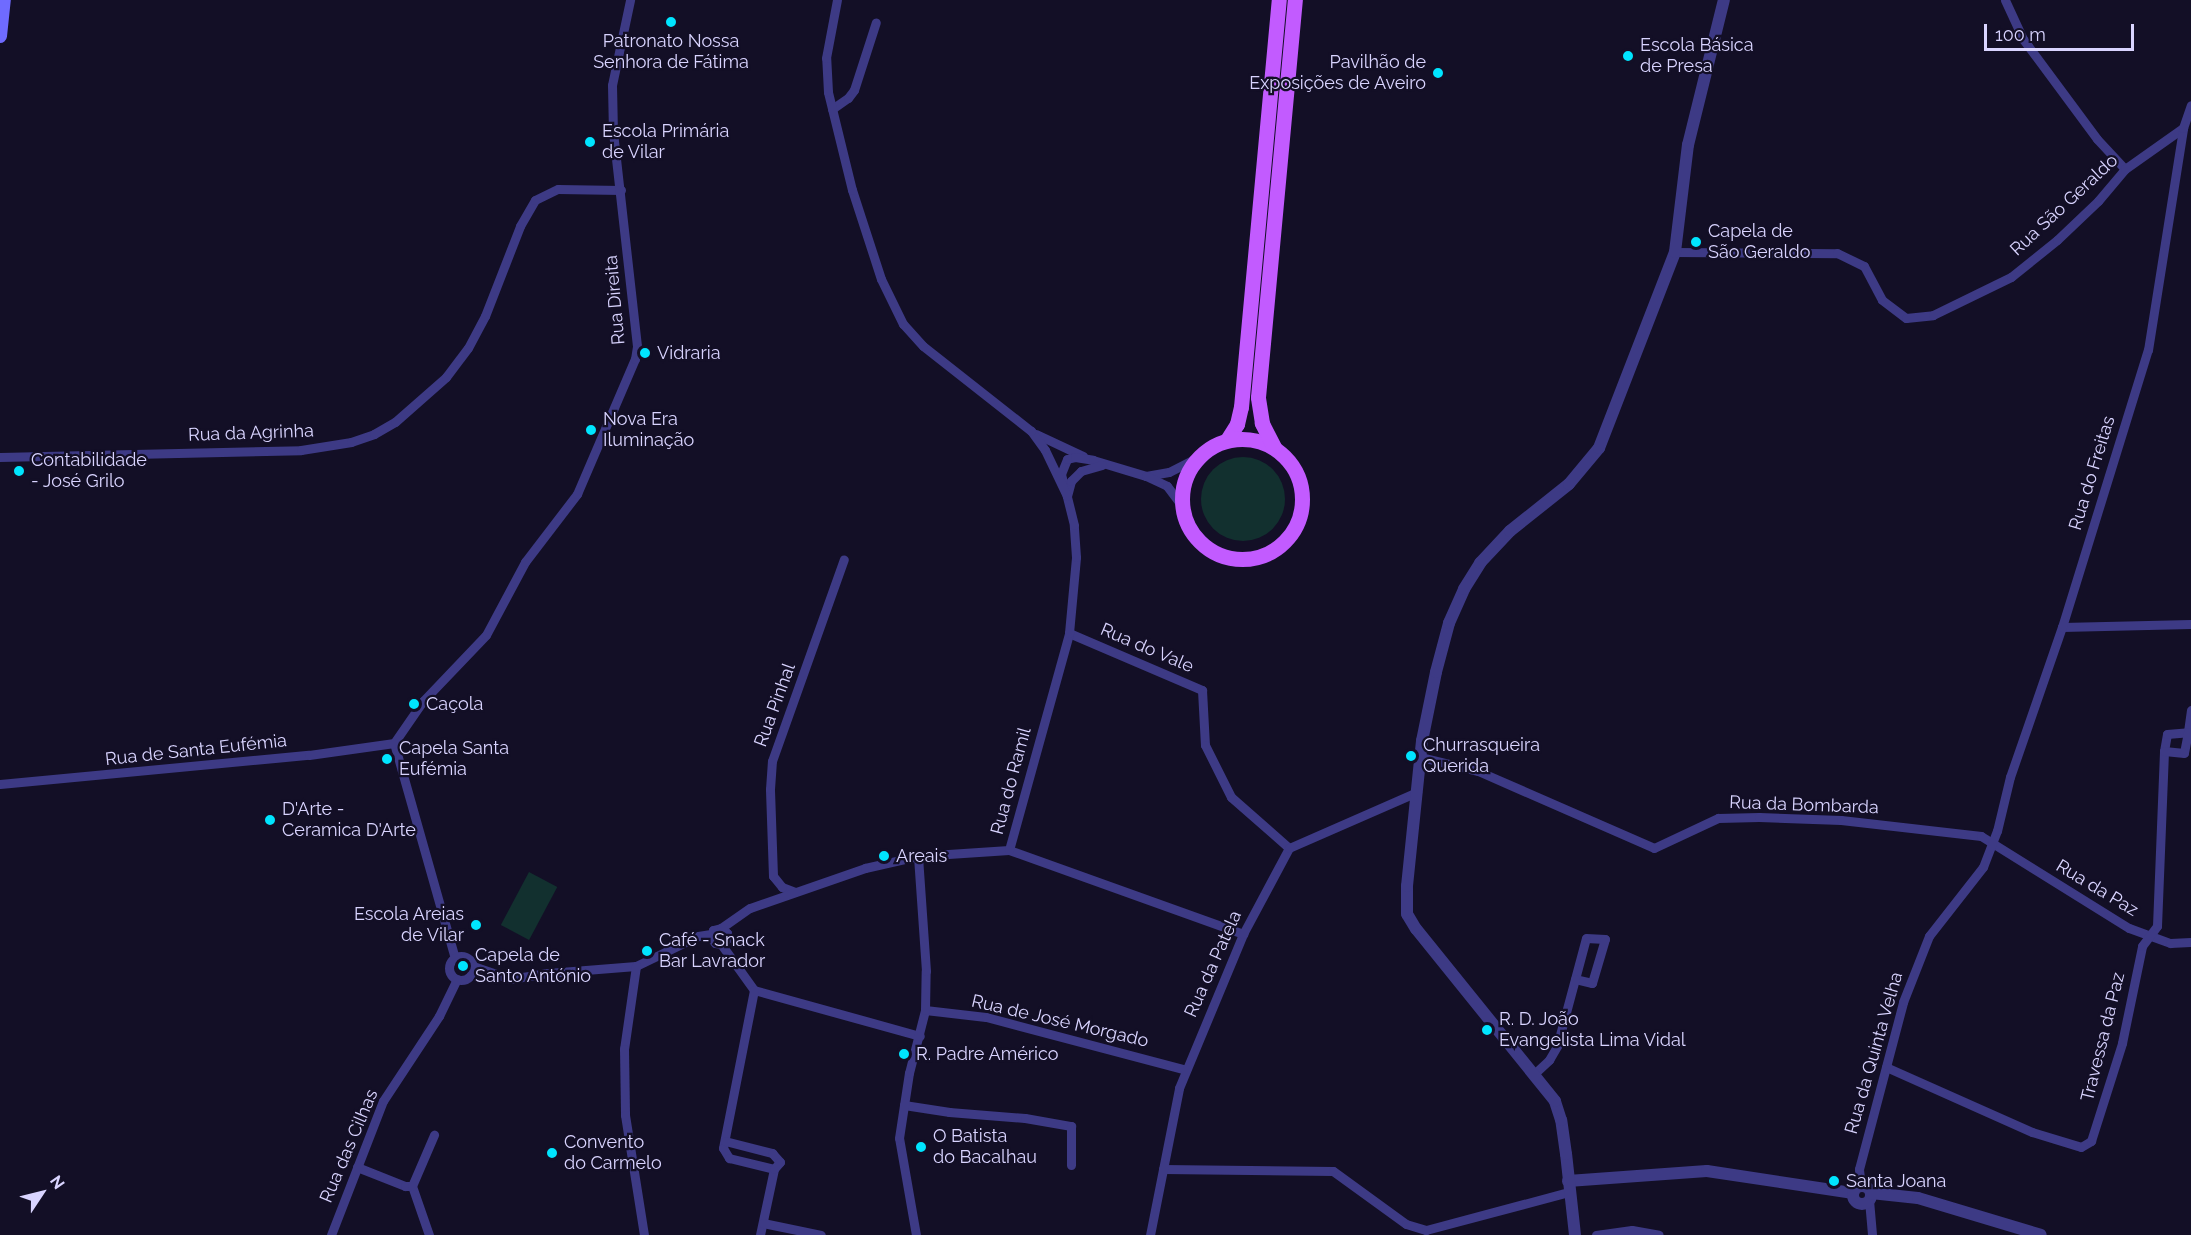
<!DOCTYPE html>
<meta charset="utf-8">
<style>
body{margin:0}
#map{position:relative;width:2191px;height:1235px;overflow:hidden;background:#130f26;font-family:Raleway,sans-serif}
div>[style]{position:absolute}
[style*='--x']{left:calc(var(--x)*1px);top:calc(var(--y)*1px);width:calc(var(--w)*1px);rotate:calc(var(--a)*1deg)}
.green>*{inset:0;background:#12302f;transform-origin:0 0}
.round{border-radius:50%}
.minor>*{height:9px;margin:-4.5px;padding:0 4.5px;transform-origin:4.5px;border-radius:4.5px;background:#3d3a85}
.minor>.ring{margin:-4.5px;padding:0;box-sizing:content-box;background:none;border:9px solid #3d3a85;border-radius:50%}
.tertiary>*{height:12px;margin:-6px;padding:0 6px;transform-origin:6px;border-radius:6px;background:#3d3a85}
.tertiary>.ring{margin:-6px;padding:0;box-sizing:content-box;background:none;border:12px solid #3d3a85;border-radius:50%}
.secondary>*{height:14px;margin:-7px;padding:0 7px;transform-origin:7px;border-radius:7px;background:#6f6bff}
.primary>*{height:15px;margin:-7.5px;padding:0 7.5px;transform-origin:7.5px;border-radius:7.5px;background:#c25bff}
.primary>.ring{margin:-7.5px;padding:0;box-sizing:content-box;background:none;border:15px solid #c25bff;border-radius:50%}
.dots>*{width:16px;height:16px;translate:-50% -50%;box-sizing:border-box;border:3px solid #130f26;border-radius:50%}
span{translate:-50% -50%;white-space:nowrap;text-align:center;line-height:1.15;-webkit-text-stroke:4.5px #130f26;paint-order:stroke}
.poi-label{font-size:18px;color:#d9d4ff}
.left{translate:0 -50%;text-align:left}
.right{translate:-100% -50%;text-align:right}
.street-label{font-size:18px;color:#d9d4ff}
.north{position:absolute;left:12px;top:1163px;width:60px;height:60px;-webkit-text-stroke:4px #130f26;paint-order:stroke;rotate:55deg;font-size:16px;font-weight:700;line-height:24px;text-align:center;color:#d9d4ff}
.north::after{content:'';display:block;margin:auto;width:21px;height:27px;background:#d9d4ff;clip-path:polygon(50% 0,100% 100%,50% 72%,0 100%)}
.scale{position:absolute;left:1984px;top:24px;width:150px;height:27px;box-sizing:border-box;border:3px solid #d9d4ff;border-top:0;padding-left:8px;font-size:18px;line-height:21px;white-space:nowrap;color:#d9d4ff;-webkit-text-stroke:4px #130f26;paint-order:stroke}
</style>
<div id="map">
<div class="green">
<i class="round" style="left:1201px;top:457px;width:84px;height:84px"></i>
<i style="left:529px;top:872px;width:32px;height:60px;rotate:28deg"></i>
</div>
<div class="minor">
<i style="--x:2005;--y:0;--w:43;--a:65.2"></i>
<i style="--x:2023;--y:39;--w:124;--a:53.5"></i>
<i style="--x:2097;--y:139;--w:41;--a:47"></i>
<i style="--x:832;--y:109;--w:19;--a:-35"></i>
<i style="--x:848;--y:98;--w:10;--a:-53"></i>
<i style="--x:854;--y:90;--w:71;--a:-72.1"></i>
<i style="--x:1675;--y:252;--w:162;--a:0.4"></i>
<i style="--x:1837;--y:253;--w:30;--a:26"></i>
<i style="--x:1864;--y:266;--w:38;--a:62"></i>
<i style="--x:1882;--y:300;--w:30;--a:37"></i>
<i style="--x:1906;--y:318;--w:27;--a:-6"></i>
<i style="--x:1933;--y:315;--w:87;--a:-26"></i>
<i style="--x:2011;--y:277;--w:59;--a:-38.8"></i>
<i style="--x:2057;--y:240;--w:57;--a:-43.6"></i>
<i style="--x:2098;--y:201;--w:42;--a:-49.8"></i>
<i style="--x:2125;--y:169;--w:71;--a:-35.3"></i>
<i style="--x:1036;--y:434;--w:52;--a:25.1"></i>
<i style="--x:0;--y:457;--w:301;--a:-1.3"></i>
<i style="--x:301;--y:450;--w:51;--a:-9.1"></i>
<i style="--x:351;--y:442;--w:24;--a:-19"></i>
<i style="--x:374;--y:434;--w:24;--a:-30"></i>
<i style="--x:395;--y:422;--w:68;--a:-41.4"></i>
<i style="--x:446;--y:377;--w:36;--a:-53"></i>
<i style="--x:468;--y:348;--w:36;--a:-62"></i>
<i style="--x:485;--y:316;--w:97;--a:-68.7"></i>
<i style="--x:520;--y:226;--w:30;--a:-60"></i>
<i style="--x:535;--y:200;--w:25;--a:-26"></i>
<i style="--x:558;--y:189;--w:63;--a:0.9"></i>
<i style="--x:1146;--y:476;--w:23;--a:-10"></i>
<i style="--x:1169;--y:472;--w:33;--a:-27"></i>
<i style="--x:1063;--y:482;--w:8;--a:-104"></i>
<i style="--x:1061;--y:474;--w:16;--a:-68"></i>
<i style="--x:1067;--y:459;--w:8;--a:-14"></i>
<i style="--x:1075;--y:457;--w:18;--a:9"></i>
<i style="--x:1093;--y:460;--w:55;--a:16.8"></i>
<i style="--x:1146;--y:476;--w:23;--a:25"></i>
<i style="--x:1167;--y:486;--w:25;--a:53"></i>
<i style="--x:1067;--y:496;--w:16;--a:-75"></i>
<i style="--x:1071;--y:481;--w:14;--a:-45"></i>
<i style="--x:1081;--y:471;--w:22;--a:-16"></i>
<i style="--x:2062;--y:627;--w:129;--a:-1.3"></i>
<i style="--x:1069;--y:633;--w:145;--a:23.2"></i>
<i style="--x:1202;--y:690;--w:55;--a:86.9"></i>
<i style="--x:1205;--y:745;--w:58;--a:63.4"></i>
<i style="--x:1231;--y:797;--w:77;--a:41.3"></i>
<i style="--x:2191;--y:710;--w:22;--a:98"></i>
<i style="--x:2188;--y:732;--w:3;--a:0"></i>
<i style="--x:394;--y:743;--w:51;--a:-55.4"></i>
<i style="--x:423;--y:701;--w:91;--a:-46.3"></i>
<i style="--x:486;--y:635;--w:83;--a:-61.9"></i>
<i style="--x:525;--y:562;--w:86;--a:-52.6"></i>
<i style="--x:577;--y:494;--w:147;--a:-66.8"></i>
<i style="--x:635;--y:359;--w:13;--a:-81"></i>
<i style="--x:637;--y:346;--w:214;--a:-96.4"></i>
<i style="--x:613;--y:133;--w:48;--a:-91.2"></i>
<i style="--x:612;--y:85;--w:87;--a:-78"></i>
<i style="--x:394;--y:743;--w:223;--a:74.2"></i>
<i style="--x:1421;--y:757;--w:59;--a:13.8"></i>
<i style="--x:1478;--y:771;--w:192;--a:23.6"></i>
<i style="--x:1654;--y:848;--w:71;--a:-25.1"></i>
<i style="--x:1718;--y:818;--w:41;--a:-1.4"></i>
<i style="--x:1759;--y:817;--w:82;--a:2.1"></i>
<i style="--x:1841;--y:820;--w:141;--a:6.5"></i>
<i style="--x:1981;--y:836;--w:174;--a:31.9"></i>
<i style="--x:2129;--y:928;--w:44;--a:20.1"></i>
<i style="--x:2170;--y:943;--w:21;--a:-3"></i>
<i style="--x:0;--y:784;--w:310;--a:-5.4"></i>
<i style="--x:309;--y:755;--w:86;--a:-8"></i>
<i style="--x:1009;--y:850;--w:249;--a:19.7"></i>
<i style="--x:795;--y:892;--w:14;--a:-159"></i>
<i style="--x:782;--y:887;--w:14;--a:-129"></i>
<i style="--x:773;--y:876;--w:87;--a:-92"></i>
<i style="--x:770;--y:789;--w:28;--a:-86"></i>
<i style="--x:772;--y:761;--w:214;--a:-70.4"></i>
<i style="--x:721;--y:928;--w:8;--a:40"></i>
<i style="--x:727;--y:933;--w:7;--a:98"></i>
<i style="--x:726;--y:940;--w:6;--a:141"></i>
<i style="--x:721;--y:944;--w:6;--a:-171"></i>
<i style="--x:715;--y:943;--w:5;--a:-127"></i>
<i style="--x:712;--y:939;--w:9;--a:-84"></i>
<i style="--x:713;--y:930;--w:8;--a:-14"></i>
<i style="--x:721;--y:928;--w:35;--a:-35"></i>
<i style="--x:750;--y:908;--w:122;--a:-19.2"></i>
<i style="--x:865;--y:868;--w:54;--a:-12.8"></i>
<i style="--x:918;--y:856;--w:91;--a:-3.8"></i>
<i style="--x:1009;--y:850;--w:225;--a:-74.5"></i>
<i style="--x:1069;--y:633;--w:76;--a:-84.7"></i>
<i style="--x:1076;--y:557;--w:32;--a:-94"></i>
<i style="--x:1074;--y:525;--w:30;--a:-104"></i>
<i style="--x:1067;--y:496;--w:51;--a:-115.6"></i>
<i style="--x:1045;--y:450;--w:24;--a:-126"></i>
<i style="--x:1031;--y:431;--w:137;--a:-141.8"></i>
<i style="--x:923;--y:346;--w:30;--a:-132"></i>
<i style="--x:903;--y:324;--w:50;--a:-116.1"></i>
<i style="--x:881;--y:279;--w:94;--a:-108"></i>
<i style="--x:852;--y:190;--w:101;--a:-103.8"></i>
<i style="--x:828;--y:92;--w:34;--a:-93"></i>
<i style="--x:826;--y:58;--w:59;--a:-79.3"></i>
<i style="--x:1586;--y:938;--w:19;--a:3"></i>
<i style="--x:1605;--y:939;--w:46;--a:106.5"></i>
<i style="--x:1592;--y:983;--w:17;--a:-167"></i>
<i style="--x:1575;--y:979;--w:42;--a:-75"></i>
<i style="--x:721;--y:944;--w:57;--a:54.3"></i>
<i style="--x:754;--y:990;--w:172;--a:15.5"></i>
<i class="ring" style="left:449px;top:956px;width:15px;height:15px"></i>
<i style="--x:473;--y:966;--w:39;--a:19"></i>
<i style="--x:510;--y:979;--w:38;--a:-9"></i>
<i style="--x:548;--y:973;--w:88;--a:-4.5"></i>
<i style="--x:636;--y:966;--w:69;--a:-25.8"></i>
<i style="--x:698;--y:936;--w:13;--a:-9"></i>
<i style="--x:636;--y:966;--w:84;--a:98.2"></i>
<i style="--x:624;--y:1049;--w:66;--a:89.1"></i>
<i style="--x:625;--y:1115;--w:121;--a:81"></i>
<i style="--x:754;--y:990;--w:161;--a:101.1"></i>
<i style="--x:723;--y:1148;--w:12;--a:59"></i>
<i style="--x:729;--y:1158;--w:46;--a:13.7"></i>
<i style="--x:774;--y:1169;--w:67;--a:102"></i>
<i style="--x:925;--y:1010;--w:61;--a:6.5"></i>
<i style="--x:986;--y:1017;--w:207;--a:14.8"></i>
<i style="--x:1886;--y:1067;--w:160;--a:24"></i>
<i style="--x:2032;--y:1132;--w:51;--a:17"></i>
<i style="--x:2081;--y:1147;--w:12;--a:-31"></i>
<i style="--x:2091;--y:1141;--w:103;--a:-72.4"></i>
<i style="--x:2122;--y:1043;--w:99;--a:-78.3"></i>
<i style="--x:2142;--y:946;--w:25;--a:-53"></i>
<i style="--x:2157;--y:926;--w:175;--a:-87.7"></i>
<i style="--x:2164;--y:751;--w:17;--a:-80"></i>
<i style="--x:2167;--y:734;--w:21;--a:-5"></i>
<i style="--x:2188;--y:732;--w:21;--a:101"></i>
<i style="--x:2184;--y:753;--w:20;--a:-174"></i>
<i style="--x:1534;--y:1074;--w:21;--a:-43"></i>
<i style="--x:1549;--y:1060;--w:16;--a:-60"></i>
<i style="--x:1557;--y:1046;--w:69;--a:-75"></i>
<i style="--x:904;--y:1105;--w:46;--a:8.8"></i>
<i style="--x:949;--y:1112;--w:76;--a:4.5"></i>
<i style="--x:1025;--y:1118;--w:47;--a:9.9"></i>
<i style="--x:1071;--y:1126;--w:39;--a:90"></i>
<i style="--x:725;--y:1141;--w:49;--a:14.3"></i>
<i style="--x:772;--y:1153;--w:12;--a:48"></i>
<i style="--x:780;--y:1162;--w:9;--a:131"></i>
<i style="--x:357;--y:1167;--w:52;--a:21.6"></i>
<i style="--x:405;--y:1186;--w:7;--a:0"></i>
<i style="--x:1163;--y:1169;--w:170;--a:0.7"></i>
<i style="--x:1333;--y:1171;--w:90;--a:36"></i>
<i style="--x:1406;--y:1224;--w:21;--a:17"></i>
<i style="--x:1426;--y:1230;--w:148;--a:-14.9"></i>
<i style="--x:1861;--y:1186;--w:17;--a:-97"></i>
<i style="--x:1859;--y:1169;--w:173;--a:-75.2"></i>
<i style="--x:1903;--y:1002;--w:71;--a:-68.5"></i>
<i style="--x:1929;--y:936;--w:88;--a:-52"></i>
<i style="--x:1983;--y:867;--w:39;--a:-69"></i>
<i style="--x:1997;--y:831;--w:56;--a:-76.5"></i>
<i style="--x:2010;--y:777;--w:159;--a:-70.9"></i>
<i style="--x:2062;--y:627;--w:290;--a:-72.8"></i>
<i style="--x:2148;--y:350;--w:225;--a:-81"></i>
<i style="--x:2183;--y:128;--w:24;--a:-71"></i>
<i style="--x:1869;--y:1200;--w:35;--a:85"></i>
<i style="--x:763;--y:1223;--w:59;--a:11.7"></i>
<i style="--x:331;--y:1235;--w:144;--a:-68.8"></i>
<i style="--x:383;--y:1101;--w:102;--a:-56.6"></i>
<i style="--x:439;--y:1016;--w:41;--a:-64.1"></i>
<i style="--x:429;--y:1235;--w:52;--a:-109.1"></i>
<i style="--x:412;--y:1186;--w:56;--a:-66.7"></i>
<i style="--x:916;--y:1235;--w:98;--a:-99.9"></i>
<i style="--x:899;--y:1138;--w:66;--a:-81.3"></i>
<i style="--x:909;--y:1073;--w:65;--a:-75.7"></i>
<i style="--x:925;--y:1010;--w:39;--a:-89"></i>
<i style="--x:926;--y:971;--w:115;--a:-94"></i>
<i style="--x:1150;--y:1235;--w:150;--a:-78.8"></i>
<i style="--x:1179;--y:1088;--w:167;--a:-67.4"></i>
<i style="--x:1243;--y:934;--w:98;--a:-61.9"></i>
<i style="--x:1289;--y:848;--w:140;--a:-23.6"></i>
<i style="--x:1596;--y:1235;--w:36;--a:-8"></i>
<i style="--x:1632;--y:1230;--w:27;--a:10"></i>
</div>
<div class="tertiary">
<i style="--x:1568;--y:1181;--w:139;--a:-4.1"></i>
<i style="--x:1707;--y:1171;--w:148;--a:8.6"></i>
<i class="ring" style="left:1853px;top:1186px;width:6px;height:6px"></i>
<i style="--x:1871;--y:1193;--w:47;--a:6.1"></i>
<i style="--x:1918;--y:1198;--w:128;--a:16.7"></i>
<i style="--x:1575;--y:1235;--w:81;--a:-96.3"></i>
<i style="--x:1566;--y:1154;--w:34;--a:-98"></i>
<i style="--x:1561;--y:1120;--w:20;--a:-108"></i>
<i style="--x:1555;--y:1101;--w:221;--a:-128.9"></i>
<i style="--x:1416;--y:929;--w:17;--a:-121"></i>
<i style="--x:1407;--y:914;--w:28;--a:-90"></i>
<i style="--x:1407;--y:886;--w:146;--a:-84.1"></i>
<i style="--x:1422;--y:741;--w:70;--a:-78.5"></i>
<i style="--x:1436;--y:672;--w:51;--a:-75.1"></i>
<i style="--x:1449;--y:623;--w:37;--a:-66"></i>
<i style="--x:1464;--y:589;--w:31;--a:-58"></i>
<i style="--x:1480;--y:563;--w:44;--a:-46.8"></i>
<i style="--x:1510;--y:531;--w:75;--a:-38.5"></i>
<i style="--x:1569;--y:484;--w:47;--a:-50.2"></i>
<i style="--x:1599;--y:448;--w:210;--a:-68.8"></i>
<i style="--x:1675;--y:252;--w:108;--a:-83.1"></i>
<i style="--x:1688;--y:145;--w:149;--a:-76.1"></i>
</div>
<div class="secondary">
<i style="--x:0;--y:36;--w:36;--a:-84"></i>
</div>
<div class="primary">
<i class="ring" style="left:1182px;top:439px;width:105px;height:105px"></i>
<i style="--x:1227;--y:440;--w:19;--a:-58"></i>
<i style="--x:1237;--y:424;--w:17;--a:-77"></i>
<i style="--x:1241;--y:407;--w:409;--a:-84.7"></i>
<i style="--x:1274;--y:447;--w:27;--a:-117"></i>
<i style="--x:1262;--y:423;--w:26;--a:-99"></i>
<i style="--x:1258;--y:397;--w:399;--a:-84.7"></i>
</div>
<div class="dots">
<i style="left:671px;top:22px;background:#00e5ff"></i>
<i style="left:1628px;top:56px;background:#00e5ff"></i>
<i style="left:1438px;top:73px;background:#00e5ff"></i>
<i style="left:590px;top:142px;background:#00e5ff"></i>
<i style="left:1696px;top:242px;background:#00e5ff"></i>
<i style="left:645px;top:353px;background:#00e5ff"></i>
<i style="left:591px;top:430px;background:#00e5ff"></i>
<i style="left:19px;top:471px;background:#00e5ff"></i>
<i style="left:414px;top:704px;background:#00e5ff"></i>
<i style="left:1411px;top:756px;background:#00e5ff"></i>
<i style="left:387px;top:759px;background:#00e5ff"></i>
<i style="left:270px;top:820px;background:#00e5ff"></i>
<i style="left:884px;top:856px;background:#00e5ff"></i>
<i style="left:476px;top:925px;background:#00e5ff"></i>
<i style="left:647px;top:951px;background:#00e5ff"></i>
<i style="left:463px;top:966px;background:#00e5ff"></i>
<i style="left:1487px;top:1030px;background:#00e5ff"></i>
<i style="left:904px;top:1054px;background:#00e5ff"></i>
<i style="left:921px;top:1147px;background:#00e5ff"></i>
<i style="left:552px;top:1153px;background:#00e5ff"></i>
<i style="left:1834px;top:1181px;background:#00e5ff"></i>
</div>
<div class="poi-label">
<span style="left:671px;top:52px">Patronato Nossa<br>Senhora de Fátima</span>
<span class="left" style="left:1640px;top:56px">Escola Básica<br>de Presa</span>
<span class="right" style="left:1426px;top:73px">Pavilhão de<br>Exposições de Aveiro</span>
<span class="left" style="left:602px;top:142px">Escola Primária<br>de Vilar</span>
<span class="left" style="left:1708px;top:242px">Capela de<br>São Geraldo</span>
<span class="left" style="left:657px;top:353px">Vidraria</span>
<span class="left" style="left:603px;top:430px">Nova Era<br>Iluminação</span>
<span class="left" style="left:31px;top:471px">Contabilidade<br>- José Grilo</span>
<span class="left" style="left:426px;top:704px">Caçola</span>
<span class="left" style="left:1423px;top:756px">Churrasqueira<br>Querida</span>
<span class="left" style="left:399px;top:759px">Capela Santa<br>Eufémia</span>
<span class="left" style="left:282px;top:820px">D'Arte -<br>Ceramica D'Arte</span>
<span class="left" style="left:896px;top:856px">Areais</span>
<span class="right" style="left:464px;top:925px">Escola Areias<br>de Vilar</span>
<span class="left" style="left:659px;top:951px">Café - Snack<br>Bar Lavrador</span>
<span class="left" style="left:475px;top:966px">Capela de<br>Santo António</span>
<span class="left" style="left:1499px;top:1030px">R. D. João<br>Evangelista Lima Vidal</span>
<span class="left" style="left:916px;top:1054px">R. Padre Américo</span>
<span class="left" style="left:933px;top:1147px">O Batista<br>do Bacalhau</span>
<span class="left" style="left:564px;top:1153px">Convento<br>do Carmelo</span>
<span class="left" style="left:1846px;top:1181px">Santa Joana</span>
</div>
<div class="street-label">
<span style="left:2064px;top:205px;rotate:-43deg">Rua São Geraldo</span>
<span style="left:615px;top:300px;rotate:-95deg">Rua Direita</span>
<span style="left:251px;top:433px;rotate:-2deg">Rua da Agrinha</span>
<span style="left:2092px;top:473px;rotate:-73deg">Rua do Freitas</span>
<span style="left:1147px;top:648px;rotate:23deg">Rua do Vale</span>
<span style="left:775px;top:705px;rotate:-70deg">Rua Pinhal</span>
<span style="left:196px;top:750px;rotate:-6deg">Rua de Santa Eufémia</span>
<span style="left:1011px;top:781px;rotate:-75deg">Rua do Ramil</span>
<span style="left:1804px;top:805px;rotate:2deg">Rua da Bombarda</span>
<span style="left:2097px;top:888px;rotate:31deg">Rua da Paz</span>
<span style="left:1213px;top:964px;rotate:-66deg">Rua da Patela</span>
<span style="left:1060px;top:1021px;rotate:13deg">Rua de José Morgado</span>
<span style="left:2103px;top:1037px;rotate:-76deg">Travessa da Paz</span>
<span style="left:1874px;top:1053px;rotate:-74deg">Rua da Quinta Velha</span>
<span style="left:349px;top:1146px;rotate:-67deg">Rua das Cilhas</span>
</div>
<div class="north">N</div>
<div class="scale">100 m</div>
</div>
